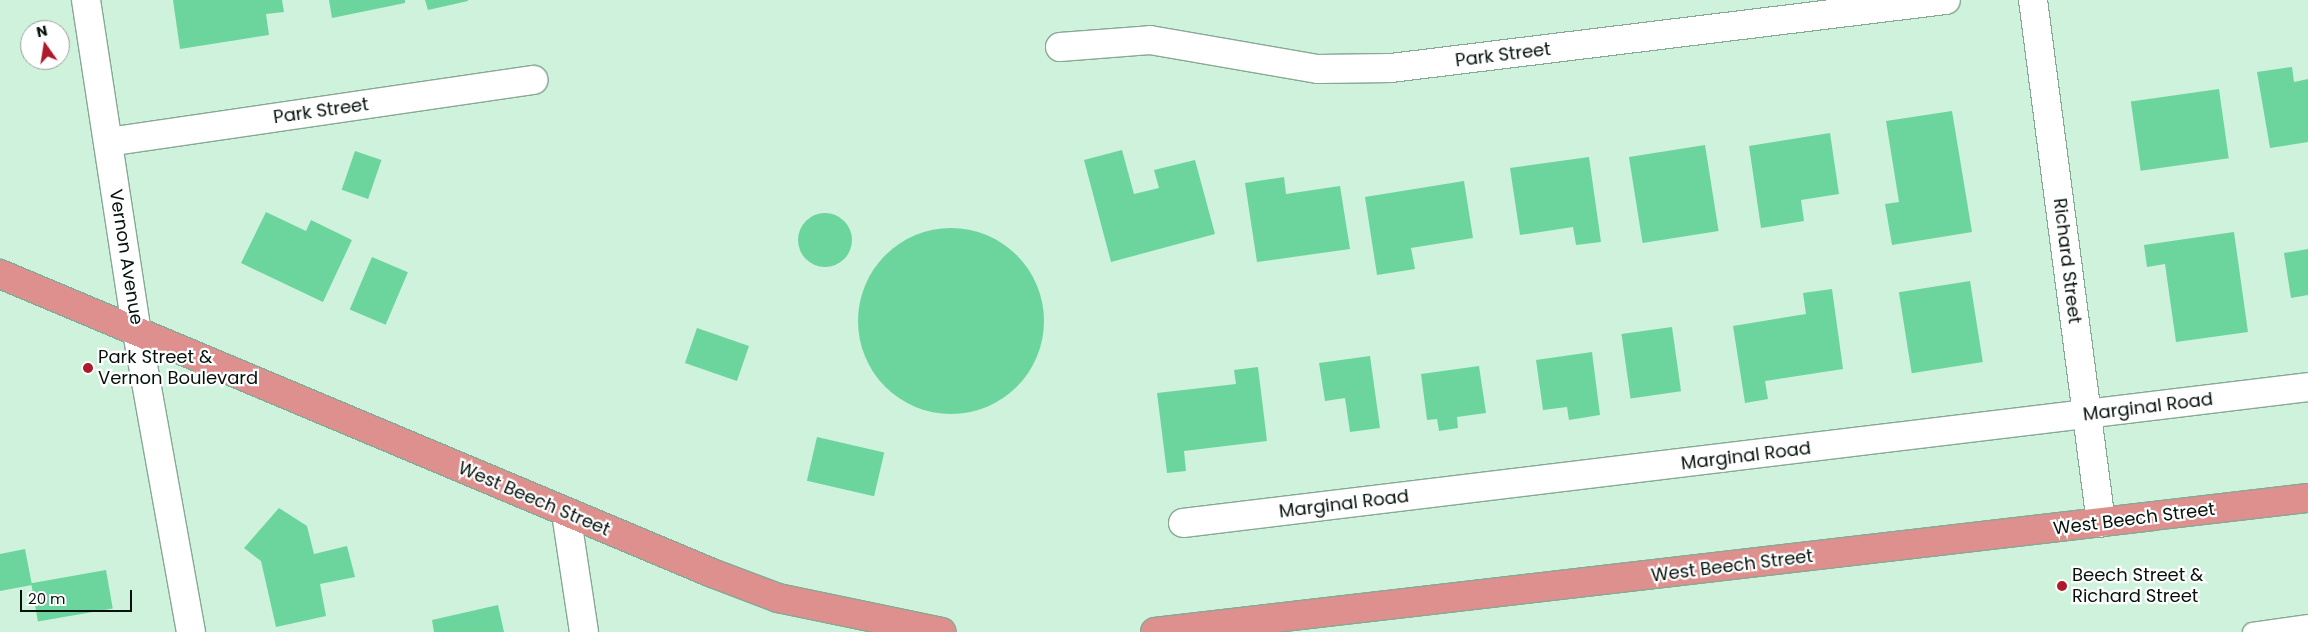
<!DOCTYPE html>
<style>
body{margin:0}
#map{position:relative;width:2308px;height:632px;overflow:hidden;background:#cff2dc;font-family:Poppins,sans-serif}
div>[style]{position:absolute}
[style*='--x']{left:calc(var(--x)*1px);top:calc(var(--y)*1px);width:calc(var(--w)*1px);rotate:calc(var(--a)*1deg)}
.building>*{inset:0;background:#6cd59d;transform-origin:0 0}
.round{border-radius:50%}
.roads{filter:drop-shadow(1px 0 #87a894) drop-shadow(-1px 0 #87a894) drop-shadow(0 1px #87a894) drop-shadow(0 -1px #87a894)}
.service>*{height:18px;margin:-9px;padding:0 9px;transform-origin:9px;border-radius:9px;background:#fff}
.minor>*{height:28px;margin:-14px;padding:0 14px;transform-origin:14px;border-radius:14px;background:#fff}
.trunk>*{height:28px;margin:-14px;padding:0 14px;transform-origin:14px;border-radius:14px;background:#de908e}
.dots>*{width:14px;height:14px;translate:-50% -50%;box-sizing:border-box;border:2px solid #fff;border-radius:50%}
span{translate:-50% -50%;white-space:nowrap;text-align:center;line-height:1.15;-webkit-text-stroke:4.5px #fff;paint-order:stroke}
.street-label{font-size:18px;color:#06120b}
.poi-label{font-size:18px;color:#06120b}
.left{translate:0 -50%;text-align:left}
.north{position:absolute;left:20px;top:20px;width:50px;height:50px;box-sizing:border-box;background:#fff;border:1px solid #9ba09d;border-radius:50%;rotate:347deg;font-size:14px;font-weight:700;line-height:20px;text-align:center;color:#06120b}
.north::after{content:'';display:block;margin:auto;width:18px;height:22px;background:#ae1a2a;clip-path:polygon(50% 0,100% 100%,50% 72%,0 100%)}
.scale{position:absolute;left:20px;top:590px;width:112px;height:22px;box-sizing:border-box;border:2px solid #06120b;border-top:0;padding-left:6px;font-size:15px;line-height:18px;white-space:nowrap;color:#06120b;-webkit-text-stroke:4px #fff;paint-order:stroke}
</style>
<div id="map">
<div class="building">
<i style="clip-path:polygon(173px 0,282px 0,284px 12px,266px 14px,269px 35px,180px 49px)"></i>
<i style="clip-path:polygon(329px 0,405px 0,405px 3px,332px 18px)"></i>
<i style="clip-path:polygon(425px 0,468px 0,468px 1px,428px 10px)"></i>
<i style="clip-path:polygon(2292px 67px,2294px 82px,2308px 79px,2308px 142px,2270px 148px,2257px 72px)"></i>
<i style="left:2219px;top:89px;width:70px;height:89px;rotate:82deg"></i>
<i style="clip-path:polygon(1952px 111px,1972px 232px,1892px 245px,1885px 204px,1899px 202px,1886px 121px)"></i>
<i style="clip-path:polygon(1830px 133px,1839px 194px,1801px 200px,1804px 221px,1761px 228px,1749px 146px)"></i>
<i style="left:1705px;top:145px;width:87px;height:77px;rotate:81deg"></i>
<i style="clip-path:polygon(1122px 150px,1134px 194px,1159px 188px,1154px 170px,1195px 160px,1215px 234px,1111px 262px,1084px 160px)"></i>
<i style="left:355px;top:151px;width:28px;height:41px;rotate:19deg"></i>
<i style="clip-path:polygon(1589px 157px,1601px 242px,1576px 245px,1573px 227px,1520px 235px,1510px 168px)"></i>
<i style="clip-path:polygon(1284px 177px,1286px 194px,1340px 186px,1350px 249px,1257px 262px,1245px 183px)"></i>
<i style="clip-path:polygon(1464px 181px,1473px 238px,1411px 248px,1415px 269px,1377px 275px,1365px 197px)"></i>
<i style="clip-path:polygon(266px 212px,306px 231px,311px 220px,352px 240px,323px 302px,241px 263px)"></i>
<i class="round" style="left:798px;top:213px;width:54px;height:54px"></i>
<i class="round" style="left:858px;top:228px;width:186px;height:186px"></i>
<i style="clip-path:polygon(2234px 232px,2248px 332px,2176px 342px,2165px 264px,2147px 267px,2144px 245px)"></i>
<i style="clip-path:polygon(2308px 249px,2308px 295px,2291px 298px,2284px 253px)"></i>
<i style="left:372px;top:257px;width:39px;height:57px;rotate:23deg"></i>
<i style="left:1970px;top:281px;width:82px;height:72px;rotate:81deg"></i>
<i style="clip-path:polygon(1832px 289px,1843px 369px,1765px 381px,1768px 399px,1745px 403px,1733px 326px,1806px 314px,1803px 293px)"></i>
<i style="left:1672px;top:327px;width:65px;height:51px;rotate:82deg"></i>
<i style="left:697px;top:328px;width:55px;height:37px;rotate:19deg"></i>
<i style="clip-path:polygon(1592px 352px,1600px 415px,1569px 420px,1567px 407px,1543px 410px,1536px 360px)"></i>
<i style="clip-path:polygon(1370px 356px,1380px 428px,1350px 432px,1345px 398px,1325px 401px,1319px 363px)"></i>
<i style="clip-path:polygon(1479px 366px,1486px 413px,1457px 417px,1458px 428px,1439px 431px,1437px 419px,1427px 420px,1421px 374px)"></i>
<i style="clip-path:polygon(1258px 367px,1267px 441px,1184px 451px,1186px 471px,1167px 473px,1157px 393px,1236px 384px,1234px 370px)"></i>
<i style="left:817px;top:437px;width:69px;height:45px;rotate:13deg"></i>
<i style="clip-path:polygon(279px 508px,307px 526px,314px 554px,347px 546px,355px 577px,320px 584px,326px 616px,276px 627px,261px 561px,244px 548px)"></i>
<i style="clip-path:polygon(25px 549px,32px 585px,0 591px,0 554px)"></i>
<i style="left:106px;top:570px;width:39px;height:76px;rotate:80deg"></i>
<i style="clip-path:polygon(498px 605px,504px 632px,434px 632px,432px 620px)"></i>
</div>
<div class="roads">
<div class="service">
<i style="--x:2252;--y:632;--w:57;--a:-8.1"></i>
</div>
<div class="minor">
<i style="--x:86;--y:0;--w:336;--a:81.3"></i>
<i style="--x:137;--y:332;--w:305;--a:79.8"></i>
<i style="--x:2033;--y:0;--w:527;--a:82.59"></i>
<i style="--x:1060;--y:47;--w:90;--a:-4.4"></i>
<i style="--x:1150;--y:40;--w:170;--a:9.8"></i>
<i style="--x:1318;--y:69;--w:73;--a:-0.8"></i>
<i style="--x:1391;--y:68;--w:559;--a:-6.99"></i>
<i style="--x:108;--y:142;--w:430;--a:-8.3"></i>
<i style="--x:566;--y:513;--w:120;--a:81.4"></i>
<i style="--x:1183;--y:523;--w:1133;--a:-6.89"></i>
</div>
<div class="trunk">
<i style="--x:0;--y:274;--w:772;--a:22.78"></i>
<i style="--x:712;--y:573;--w:71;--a:20.7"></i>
<i style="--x:778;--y:598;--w:167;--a:11.7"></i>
<i style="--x:1155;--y:632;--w:1161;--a:-6.63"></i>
</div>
</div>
<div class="dots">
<i style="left:88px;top:368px;background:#ae1a2a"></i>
<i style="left:2062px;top:586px;background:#ae1a2a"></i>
</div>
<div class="street-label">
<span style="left:1503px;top:55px;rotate:-7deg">Park Street</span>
<span style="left:321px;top:111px;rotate:-8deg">Park Street</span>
<span style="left:126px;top:257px;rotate:81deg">Vernon Avenue</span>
<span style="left:2067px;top:261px;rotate:83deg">Richard Street</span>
<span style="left:2148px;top:407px;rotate:-7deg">Marginal Road</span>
<span style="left:1746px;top:456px;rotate:-7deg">Marginal Road</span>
<span style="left:534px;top:499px;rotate:23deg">West Beech Street</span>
<span style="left:1344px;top:504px;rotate:-7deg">Marginal Road</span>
<span style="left:2134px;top:519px;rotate:-7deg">West Beech Street</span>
<span style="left:1732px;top:566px;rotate:-7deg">West Beech Street</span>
</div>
<div class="poi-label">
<span class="left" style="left:98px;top:368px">Park Street &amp;<br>Vernon Boulevard</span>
<span class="left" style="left:2072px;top:586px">Beech Street &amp;<br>Richard Street</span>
</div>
<div class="north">N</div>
<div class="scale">20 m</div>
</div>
